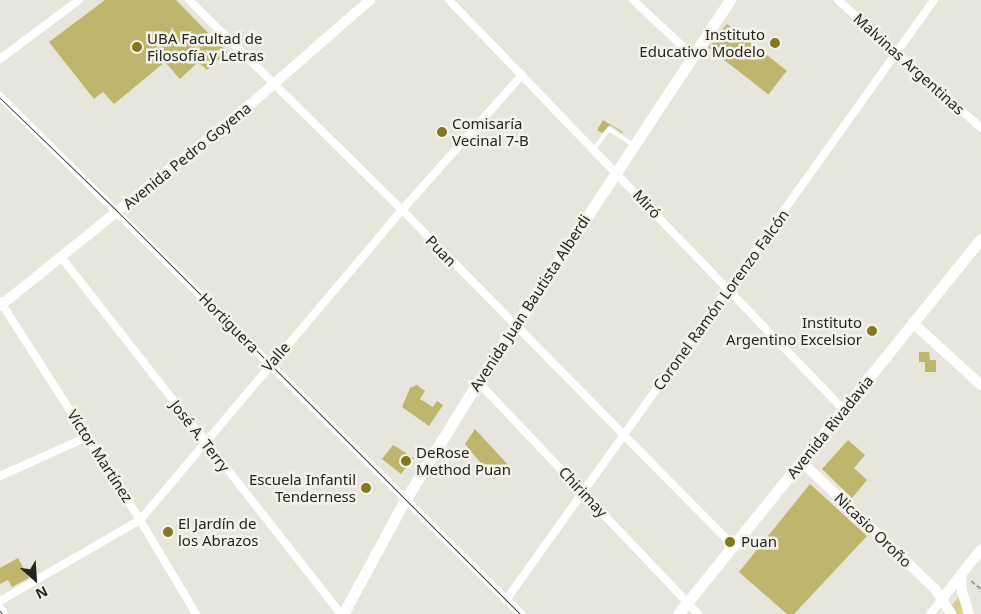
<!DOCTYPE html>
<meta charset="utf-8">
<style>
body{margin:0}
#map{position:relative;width:981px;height:614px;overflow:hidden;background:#e6e6dd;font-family:"Noto Sans",sans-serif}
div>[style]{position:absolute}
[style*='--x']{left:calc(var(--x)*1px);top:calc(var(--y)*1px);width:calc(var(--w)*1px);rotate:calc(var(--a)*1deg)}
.green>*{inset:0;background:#d7d08e}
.building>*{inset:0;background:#beb66d;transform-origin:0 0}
.path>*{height:2px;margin-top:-1px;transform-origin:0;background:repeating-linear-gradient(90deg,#a0a099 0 5px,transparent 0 7.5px)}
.lane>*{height:4px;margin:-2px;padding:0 2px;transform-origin:2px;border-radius:2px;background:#fff}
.street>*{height:8px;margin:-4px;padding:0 4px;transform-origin:4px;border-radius:4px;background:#fff}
.secondary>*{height:10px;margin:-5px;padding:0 5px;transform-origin:5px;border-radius:5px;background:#fff}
.primary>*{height:11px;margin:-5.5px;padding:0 5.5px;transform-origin:5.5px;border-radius:5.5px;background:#fff}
.tram>*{height:1px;margin:-0.5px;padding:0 0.5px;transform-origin:0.5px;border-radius:0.5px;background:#3f3e3b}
.dots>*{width:14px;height:14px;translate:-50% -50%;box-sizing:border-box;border:2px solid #f3f3ea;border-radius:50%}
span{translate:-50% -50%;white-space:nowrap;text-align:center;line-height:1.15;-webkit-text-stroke:5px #f3f3ea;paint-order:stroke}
.poi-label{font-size:15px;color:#252421}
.right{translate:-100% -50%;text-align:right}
.left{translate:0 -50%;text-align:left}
.street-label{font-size:15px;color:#252421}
.north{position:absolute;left:10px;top:554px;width:50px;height:50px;-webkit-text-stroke:4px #f3f3ea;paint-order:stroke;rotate:154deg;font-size:14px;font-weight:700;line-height:20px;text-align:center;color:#252421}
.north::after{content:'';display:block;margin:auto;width:18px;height:22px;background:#252421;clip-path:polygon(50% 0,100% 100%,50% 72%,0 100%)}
</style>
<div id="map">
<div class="green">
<i style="clip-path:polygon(961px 594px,965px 614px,957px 614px,952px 605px)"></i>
</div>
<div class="building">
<i style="clip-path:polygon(105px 0,176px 0,227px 52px,207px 70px,198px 62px,180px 79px,165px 62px,114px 104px,103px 92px,94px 99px,49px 42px)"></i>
<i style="left:727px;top:24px;width:76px;height:30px;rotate:38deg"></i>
<i style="clip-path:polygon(603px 120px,623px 132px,622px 133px,610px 125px,602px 133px,597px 130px)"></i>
<i style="clip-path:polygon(919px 352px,929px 352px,930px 360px,936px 360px,936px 372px,925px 372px,925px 362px,919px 362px)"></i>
<i style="clip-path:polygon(417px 385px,425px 391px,420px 399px,433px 407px,437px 401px,443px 405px,429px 426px,402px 407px,410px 388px)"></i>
<i style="clip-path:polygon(475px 429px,509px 466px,494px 479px,465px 444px)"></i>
<i style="clip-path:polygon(848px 440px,865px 455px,854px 468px,867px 480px,852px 498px,822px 469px)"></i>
<i style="clip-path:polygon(393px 445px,414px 458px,401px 474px,382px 459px)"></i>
<i style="clip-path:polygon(810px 484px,867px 536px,794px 614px,787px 614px,739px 572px)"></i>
<i style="clip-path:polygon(18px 558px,29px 578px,12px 587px,8px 580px,0 584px,0 568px)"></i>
</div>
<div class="path">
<i style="--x:971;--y:581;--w:13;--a:39"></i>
</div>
<div class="lane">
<i style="--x:594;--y:149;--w:25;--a:-53"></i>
<i style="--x:609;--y:129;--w:27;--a:33"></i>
</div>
<div class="street">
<i style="--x:189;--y:0;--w:299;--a:44.6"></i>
<i style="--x:402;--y:210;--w:472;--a:45.4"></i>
<i style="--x:449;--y:0;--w:569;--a:46.07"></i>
<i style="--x:633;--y:0;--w:82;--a:43"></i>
<i style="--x:838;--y:0;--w:192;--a:41.8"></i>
<i style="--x:0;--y:59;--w:99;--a:-36.8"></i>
<i style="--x:0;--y:96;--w:735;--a:44.83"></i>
<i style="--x:61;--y:257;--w:454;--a:51.9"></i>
<i style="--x:0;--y:301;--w:260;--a:57.4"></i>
<i style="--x:140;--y:520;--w:109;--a:59.2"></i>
<i style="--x:478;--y:382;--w:320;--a:46.5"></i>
<i style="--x:0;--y:476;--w:95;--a:-24.1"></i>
<i style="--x:506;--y:600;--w:737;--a:-54.5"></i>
<i style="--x:0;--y:601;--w:162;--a:-30.1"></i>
<i style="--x:140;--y:520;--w:406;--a:-49.8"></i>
<i style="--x:402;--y:210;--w:181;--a:-48.4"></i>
<i style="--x:930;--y:614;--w:19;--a:-51"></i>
</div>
<div class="secondary">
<i style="--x:0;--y:306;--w:324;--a:-38.9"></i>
<i style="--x:252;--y:103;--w:157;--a:-41.1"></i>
<i style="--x:913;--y:323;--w:92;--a:42.4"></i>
<i style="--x:802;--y:462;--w:184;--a:43.7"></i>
<i style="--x:935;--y:589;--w:30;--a:57"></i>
<i style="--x:961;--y:574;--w:17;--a:87"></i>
<i style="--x:962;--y:591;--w:24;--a:73"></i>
<i style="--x:942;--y:599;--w:63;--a:-52"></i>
<i style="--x:0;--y:609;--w:6;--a:59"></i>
</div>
<div class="primary">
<i style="--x:343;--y:614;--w:130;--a:-61.5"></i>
<i style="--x:405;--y:500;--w:139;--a:-58.3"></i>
<i style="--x:478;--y:382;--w:458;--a:-56.6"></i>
<i style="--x:678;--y:614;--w:482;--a:-51.1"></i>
</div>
<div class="tram">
<i style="--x:0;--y:98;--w:164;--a:44"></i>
<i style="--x:118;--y:212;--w:569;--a:45"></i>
<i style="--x:0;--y:611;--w:4;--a:56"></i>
</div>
<div class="dots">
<i style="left:775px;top:43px;background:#82781c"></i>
<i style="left:137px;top:47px;background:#82781c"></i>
<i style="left:442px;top:132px;background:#82781c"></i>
<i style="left:872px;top:331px;background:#82781c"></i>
<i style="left:406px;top:461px;background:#82781c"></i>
<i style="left:366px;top:488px;background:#82781c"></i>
<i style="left:168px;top:532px;background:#82781c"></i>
<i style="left:730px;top:542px;background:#82781c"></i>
</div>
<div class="poi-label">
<span class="right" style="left:765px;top:43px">Instituto<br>Educativo Modelo</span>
<span class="left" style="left:147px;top:47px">UBA Facultad de<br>Filosofía y Letras</span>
<span class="left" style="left:452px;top:132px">Comisaría<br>Vecinal 7-B</span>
<span class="right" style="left:862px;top:331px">Instituto<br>Argentino Excelsior</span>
<span class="left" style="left:416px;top:461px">DeRose<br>Method Puan</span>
<span class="right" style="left:356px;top:488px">Escuela Infantil<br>Tenderness</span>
<span class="left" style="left:178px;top:532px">El Jardín de<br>los Abrazos</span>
<span class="left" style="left:741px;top:542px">Puan</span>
</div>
<div class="street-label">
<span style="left:909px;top:64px;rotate:42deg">Malvinas Argentinas</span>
<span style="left:187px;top:156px;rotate:-39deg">Avenida Pedro Goyena</span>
<span style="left:647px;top:204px;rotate:47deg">Miró</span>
<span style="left:441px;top:251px;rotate:46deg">Puan</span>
<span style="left:721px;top:300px;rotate:-54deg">Coronel Ramón Lorenzo Falcón</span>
<span style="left:530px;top:303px;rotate:-57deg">Avenida Juan Bautista Alberdi</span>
<span style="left:229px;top:323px;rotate:45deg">Hortiguera</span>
<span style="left:276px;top:357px;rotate:-49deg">Valle</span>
<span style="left:830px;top:427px;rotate:-51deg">Avenida Rivadavia</span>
<span style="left:200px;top:436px;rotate:52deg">José A. Terry</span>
<span style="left:100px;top:456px;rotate:57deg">Víctor Martínez</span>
<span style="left:583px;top:492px;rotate:47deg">Chirimay</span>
<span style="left:873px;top:530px;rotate:44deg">Nicasio Oroño</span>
</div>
<div class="north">N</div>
</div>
